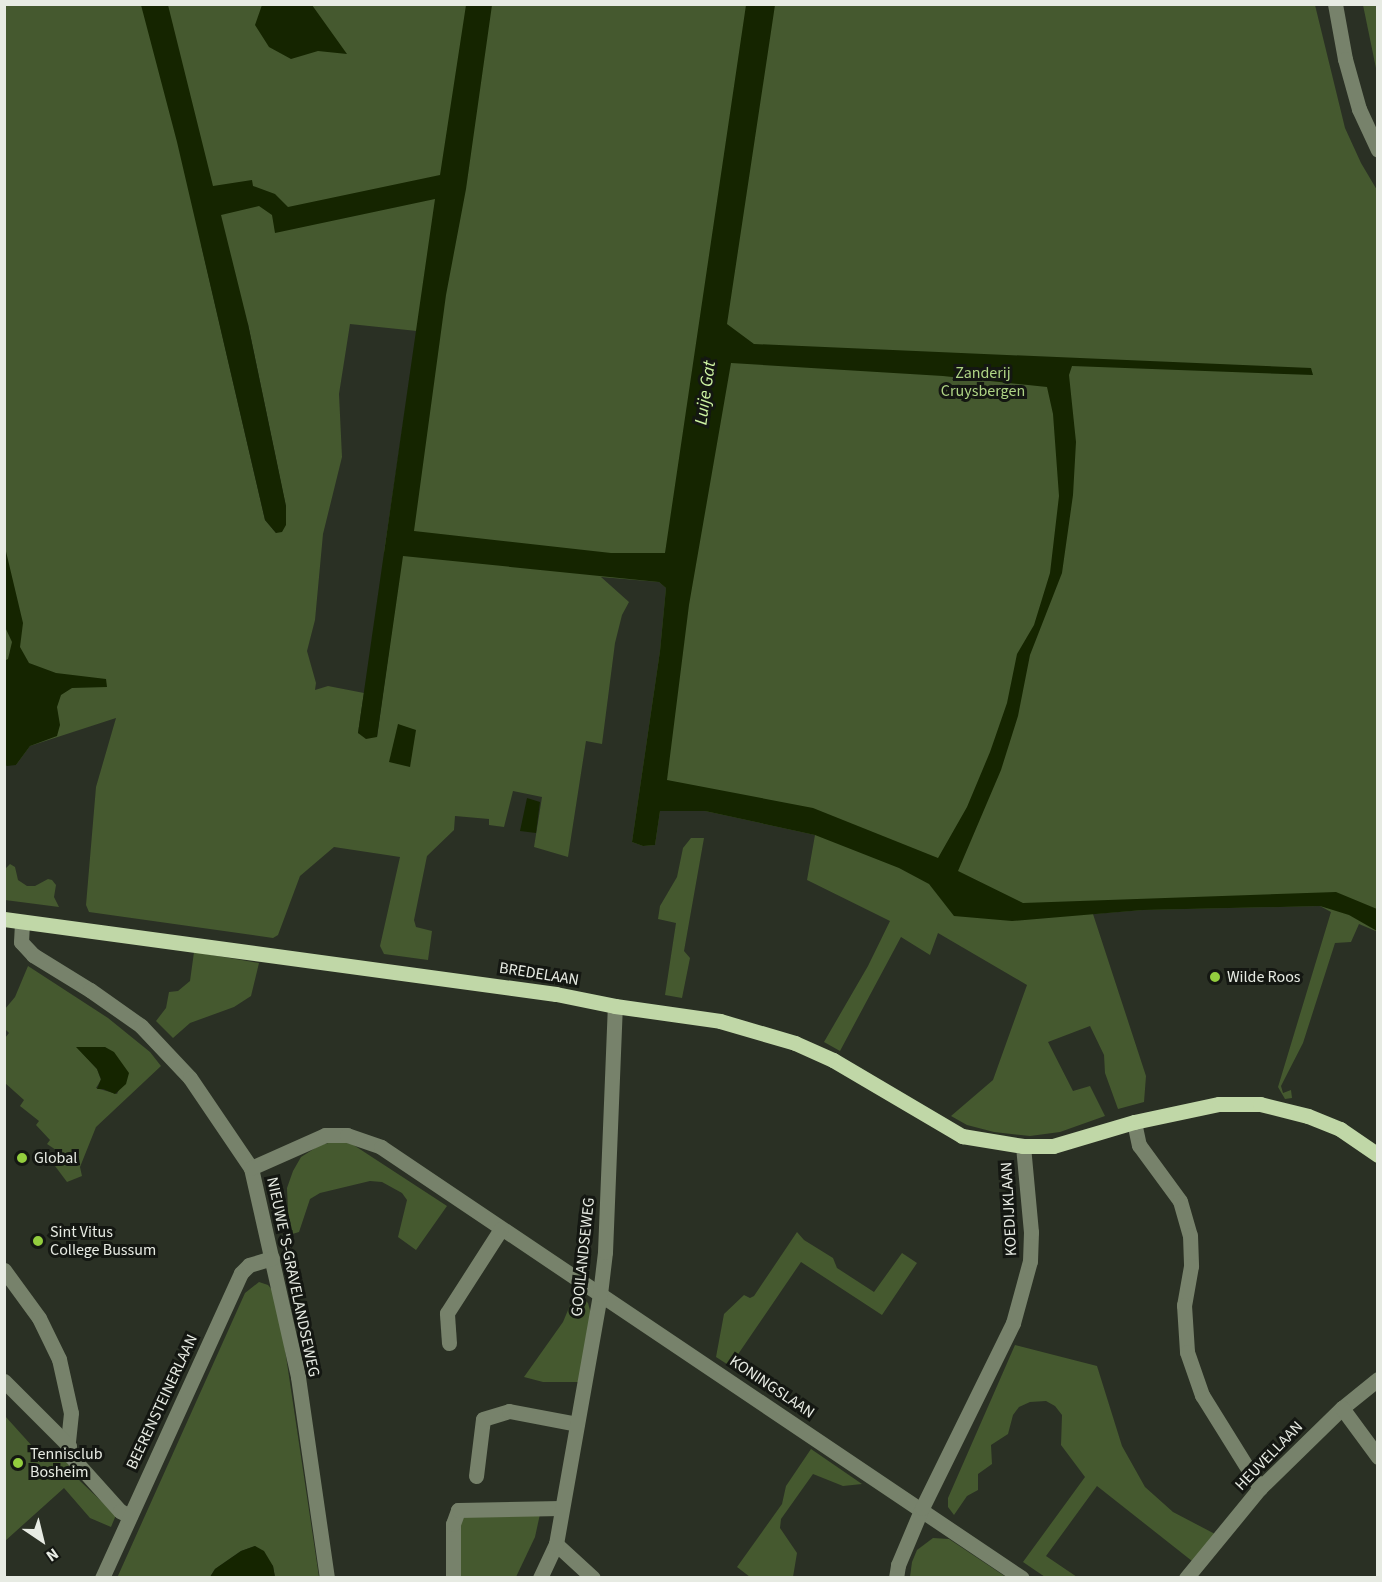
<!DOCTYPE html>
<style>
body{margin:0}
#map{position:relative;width:1382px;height:1582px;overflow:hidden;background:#2a3024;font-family:"Source Sans 3",sans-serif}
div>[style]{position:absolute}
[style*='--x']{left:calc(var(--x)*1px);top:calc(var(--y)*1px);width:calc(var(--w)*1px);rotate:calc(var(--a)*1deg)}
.green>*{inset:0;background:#45592f}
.water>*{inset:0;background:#152500}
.minor>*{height:15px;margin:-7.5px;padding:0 7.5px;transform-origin:7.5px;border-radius:7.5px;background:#77826b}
.major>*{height:15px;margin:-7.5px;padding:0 7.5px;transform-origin:7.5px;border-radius:7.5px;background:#c0d7a7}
.dots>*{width:16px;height:16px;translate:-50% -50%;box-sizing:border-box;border:3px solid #141712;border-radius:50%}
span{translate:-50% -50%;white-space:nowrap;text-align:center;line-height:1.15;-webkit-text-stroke:6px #141712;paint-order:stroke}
.park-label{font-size:16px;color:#afd485}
.street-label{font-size:16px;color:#e7ebe3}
.poi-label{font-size:16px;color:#e7ebe3}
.left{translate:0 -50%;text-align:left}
.water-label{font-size:18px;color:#cdf3a3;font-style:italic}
.frame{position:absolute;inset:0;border:6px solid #e7ebe3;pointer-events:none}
.north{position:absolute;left:12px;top:1510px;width:60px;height:60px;-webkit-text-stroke:4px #141712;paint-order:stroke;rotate:145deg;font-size:16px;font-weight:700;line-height:24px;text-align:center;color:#e7ebe3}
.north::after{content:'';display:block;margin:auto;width:21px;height:27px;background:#e7ebe3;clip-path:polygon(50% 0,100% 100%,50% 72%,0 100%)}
</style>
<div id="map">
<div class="green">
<i style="clip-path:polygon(evenodd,4px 5px,1315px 5px,1345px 128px,1361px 163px,1377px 190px,1378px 932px,1359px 924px,1351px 942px,1335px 943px,1303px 1043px,1281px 1086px,1283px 1093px,1291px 1090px,1292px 1098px,1285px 1099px,1278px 1087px,1331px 912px,1320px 906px,1143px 910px,1093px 914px,1146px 1076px,1144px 1102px,1118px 1109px,1105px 1073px,1104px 1055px,1090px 1026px,1048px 1042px,1073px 1091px,1090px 1086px,1105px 1116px,1060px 1132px,1030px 1136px,994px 1132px,967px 1125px,951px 1116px,993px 1080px,1027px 985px,938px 933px,930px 955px,901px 937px,840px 1051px,824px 1042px,868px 966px,890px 921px,807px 880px,815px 835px,705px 811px,660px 811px,655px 845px,643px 846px,632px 842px,660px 651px,666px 588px,659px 582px,601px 577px,629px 602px,622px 615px,615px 643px,602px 744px,586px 741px,568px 857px,534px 847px,542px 797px,513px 791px,504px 827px,489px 825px,489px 819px,455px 816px,454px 830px,427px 856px,414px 920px,416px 927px,432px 931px,428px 960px,384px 954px,380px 946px,400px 857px,334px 847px,300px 876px,278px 935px,273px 938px,89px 912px,86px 905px,96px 787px,116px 718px,30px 746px,16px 765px,5px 764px,4px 5px,201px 244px,248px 324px,286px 507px,276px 533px,265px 520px,201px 244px,4px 5px,350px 324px,417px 331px,384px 552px,402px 556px,377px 737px,358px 733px,364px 693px,328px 686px,315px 690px,316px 683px,307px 651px,315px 620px,323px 534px,342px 457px,339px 394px,350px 324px)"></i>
<i style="clip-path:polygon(1363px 5px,1377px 5px,1377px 73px)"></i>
<i style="clip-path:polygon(691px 838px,704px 838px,684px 951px,690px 958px,682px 998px,665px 995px,676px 923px,658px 919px,660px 906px,677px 877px,683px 848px)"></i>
<i style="clip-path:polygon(10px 864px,15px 867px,18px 880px,27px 886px,35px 886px,48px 879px,52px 880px,56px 885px,54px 897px,59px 907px,5px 900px,5px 869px)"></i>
<i style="clip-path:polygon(194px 952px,259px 963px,251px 996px,234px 1007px,190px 1023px,173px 1038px,156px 1021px,166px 1008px,169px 992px,178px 991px,190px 981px)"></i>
<i style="clip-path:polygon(evenodd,28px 966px,108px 1018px,150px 1052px,161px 1066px,96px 1127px,80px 1167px,82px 1176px,67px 1182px,55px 1166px,54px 1159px,59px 1152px,47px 1144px,50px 1140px,36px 1125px,39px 1121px,20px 1106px,24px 1100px,5px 1083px,5px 1038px,9px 1033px,5px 1029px,5px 1009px,15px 997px,28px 966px,77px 1047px,105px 1047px,120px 1087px,117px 1094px,96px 1088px,101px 1080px,97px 1069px,77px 1047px)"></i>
<i style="clip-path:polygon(337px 1141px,352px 1144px,447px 1206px,416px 1250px,398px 1237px,407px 1200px,402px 1193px,382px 1182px,370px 1181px,320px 1193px,310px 1199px,299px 1232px,289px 1235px,287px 1188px,293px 1171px,301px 1157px,320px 1145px)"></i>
<i style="clip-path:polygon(797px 1232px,804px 1240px,833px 1258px,837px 1268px,874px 1292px,902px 1253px,917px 1263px,882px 1315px,801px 1262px,730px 1366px,716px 1357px,724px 1314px,744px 1295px,750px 1298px,754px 1296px)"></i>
<i style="clip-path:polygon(259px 1282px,268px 1285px,277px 1296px,319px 1577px,275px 1577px,273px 1566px,255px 1546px,241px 1551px,215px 1569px,210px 1577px,117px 1578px,245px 1293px)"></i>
<i style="clip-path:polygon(576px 1291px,588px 1303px,591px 1314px,580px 1382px,543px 1382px,524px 1377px,563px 1322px)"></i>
<i style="clip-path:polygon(1015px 1345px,1097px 1366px,1122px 1446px,1145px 1487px,1173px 1512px,1215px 1534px,1192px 1561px,1097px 1486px,1046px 1556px,1077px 1577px,1045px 1577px,1023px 1562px,1085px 1477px,1061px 1445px,1062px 1415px,1055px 1406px,1046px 1401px,1030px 1402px,1019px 1407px,1013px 1415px,1008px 1434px,991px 1445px,992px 1464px,978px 1474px,978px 1490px,967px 1496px,954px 1515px,948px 1507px,948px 1498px)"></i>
<i style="clip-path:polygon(5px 1416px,42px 1457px,50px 1450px,59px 1451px,80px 1481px,116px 1515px,111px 1527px,90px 1518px,64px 1488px,5px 1541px)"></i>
<i style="clip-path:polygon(811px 1449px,862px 1484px,843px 1486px,813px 1474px,781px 1519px,780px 1528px,797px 1553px,793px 1577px,750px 1577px,737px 1567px,782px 1504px,786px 1486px)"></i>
<i style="clip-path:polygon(540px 1514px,535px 1537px,516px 1577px,458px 1577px,457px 1522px,465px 1517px)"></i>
<i style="clip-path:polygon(933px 1538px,949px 1539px,1006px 1577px,910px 1577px,912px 1562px,917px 1550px)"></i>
</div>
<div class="water">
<i style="clip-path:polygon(evenodd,141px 5px,168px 5px,213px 186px,252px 180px,253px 186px,275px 194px,288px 207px,440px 175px,466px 5px,492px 5px,466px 189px,446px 295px,414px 531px,611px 553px,665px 553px,746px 5px,775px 5px,727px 324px,754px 344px,1311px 368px,1313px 375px,1072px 366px,1069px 375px,1076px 442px,1073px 495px,1062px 573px,1030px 655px,1018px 716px,1001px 770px,958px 871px,1023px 903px,1336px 892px,1377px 909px,1377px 931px,1349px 915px,1320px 906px,1143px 910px,1012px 921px,954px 916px,929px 884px,899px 868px,815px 835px,705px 811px,660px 811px,655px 845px,643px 846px,632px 842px,660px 651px,666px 588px,659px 582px,403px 556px,377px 737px,366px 739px,358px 733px,435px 199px,275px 233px,272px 215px,259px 206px,221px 215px,248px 324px,286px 506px,286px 525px,282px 532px,276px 533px,265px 520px,177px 142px,141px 5px,731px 363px,943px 376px,1047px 387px,1053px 414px,1059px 496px,1050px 573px,1034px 625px,1017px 654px,1007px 703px,990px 752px,967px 807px,938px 858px,813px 808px,667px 780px,689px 605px,731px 363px)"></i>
<i style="clip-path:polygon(262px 5px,312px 5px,347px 54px,318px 51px,291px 59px,269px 47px,255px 25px)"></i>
<i style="clip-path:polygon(4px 543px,23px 623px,20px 647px,29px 663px,56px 673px,106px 679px,107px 687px,72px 688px,61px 695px,57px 707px,60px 725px,57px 736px,30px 746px,16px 765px,7px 766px,4px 764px,4px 661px,8px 659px,12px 642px,5px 627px)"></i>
<i style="clip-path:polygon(398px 724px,416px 730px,410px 767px,389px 762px)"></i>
<i style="clip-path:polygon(527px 798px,540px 802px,536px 833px,520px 831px)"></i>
<i style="clip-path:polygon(76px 1047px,105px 1047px,114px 1052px,129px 1073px,126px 1084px,115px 1094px,103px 1089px,97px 1089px,101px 1079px,97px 1069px)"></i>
<i style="clip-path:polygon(255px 1546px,264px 1551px,273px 1566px,275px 1577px,210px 1577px,215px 1569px,241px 1551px)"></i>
</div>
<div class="minor">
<i style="--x:1335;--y:4;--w:56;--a:79.7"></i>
<i style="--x:1345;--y:59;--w:52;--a:74.4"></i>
<i style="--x:1359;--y:109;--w:45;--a:65.1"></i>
<i style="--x:22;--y:923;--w:19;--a:93"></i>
<i style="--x:21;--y:942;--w:18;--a:47"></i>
<i style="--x:33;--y:955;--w:67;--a:31.6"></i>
<i style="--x:90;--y:990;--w:62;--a:35.2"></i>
<i style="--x:141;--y:1026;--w:71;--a:46.7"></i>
<i style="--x:190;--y:1078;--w:109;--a:55.9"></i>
<i style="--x:251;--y:1168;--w:214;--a:77.3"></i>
<i style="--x:298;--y:1377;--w:203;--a:81.8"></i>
<i style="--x:1134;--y:1122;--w:24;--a:78"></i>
<i style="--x:1139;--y:1145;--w:69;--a:53.8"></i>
<i style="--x:1180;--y:1201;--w:35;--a:74"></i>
<i style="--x:1190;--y:1235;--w:31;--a:88"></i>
<i style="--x:1191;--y:1266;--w:40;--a:100"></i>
<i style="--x:1184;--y:1305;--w:47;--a:86.3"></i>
<i style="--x:1187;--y:1352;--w:46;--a:70.8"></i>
<i style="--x:1202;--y:1395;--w:110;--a:58.1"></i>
<i style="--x:251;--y:1168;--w:81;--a:-24"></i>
<i style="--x:325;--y:1135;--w:22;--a:0"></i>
<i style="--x:347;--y:1135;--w:36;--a:19"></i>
<i style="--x:381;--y:1147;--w:772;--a:33.92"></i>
<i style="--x:4;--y:1270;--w:59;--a:53.9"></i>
<i style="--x:39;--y:1318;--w:46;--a:64"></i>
<i style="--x:59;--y:1359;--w:55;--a:77.5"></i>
<i style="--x:71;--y:1413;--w:39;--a:96"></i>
<i style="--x:67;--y:1452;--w:79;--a:48.1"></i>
<i style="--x:120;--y:1511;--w:11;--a:27"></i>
<i style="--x:449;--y:1343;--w:30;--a:-94"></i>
<i style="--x:447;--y:1313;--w:100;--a:-57.3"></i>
<i style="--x:4;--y:1381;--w:92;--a:45"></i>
<i style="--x:1342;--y:1408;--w:46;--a:-38.9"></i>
<i style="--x:476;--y:1476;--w:57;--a:-83"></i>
<i style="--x:483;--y:1419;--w:27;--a:-17"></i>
<i style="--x:509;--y:1411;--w:69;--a:10.8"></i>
<i style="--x:556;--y:1544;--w:50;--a:42.6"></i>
<i style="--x:102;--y:1578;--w:335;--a:-65.5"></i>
<i style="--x:241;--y:1273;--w:11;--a:-45"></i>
<i style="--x:249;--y:1265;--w:24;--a:-17"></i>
<i style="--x:453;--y:1578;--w:54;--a:-90"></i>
<i style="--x:453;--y:1524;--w:15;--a:-70"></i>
<i style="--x:458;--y:1510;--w:103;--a:-1.1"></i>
<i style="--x:540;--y:1578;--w:38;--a:-65"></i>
<i style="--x:556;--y:1544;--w:254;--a:-80"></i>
<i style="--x:600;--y:1294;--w:42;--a:-83.2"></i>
<i style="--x:605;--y:1252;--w:246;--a:-87.7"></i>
<i style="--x:896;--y:1578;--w:13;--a:-81"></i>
<i style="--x:898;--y:1565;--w:62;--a:-67.2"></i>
<i style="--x:922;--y:1508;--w:206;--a:-63.8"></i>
<i style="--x:1013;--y:1323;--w:64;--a:-74.7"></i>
<i style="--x:1030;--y:1261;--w:29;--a:-88"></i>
<i style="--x:1031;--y:1232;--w:86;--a:-95.3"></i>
<i style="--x:1186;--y:1578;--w:117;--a:-50.6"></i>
<i style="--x:1260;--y:1488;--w:115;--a:-44.3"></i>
<i style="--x:1342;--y:1408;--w:61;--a:53.7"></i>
</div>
<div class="major">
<i style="--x:4;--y:919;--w:557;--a:7.74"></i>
<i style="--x:556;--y:994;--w:60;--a:11.5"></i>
<i style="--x:615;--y:1006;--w:106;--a:8.1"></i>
<i style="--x:720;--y:1021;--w:78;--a:16.3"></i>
<i style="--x:795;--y:1043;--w:42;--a:24.1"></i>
<i style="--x:833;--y:1060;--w:150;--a:30.5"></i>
<i style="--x:962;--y:1136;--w:62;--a:9.3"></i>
<i style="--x:1023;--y:1146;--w:30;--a:0"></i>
<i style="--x:1053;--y:1146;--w:84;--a:-16.5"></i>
<i style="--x:1134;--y:1122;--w:87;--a:-12"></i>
<i style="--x:1219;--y:1104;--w:41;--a:0"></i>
<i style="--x:1260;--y:1104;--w:49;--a:14"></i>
<i style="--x:1308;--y:1116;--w:35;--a:22"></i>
<i style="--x:1340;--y:1129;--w:46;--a:34.4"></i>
</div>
<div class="dots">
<i style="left:1215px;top:977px;background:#93cd3e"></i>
<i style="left:22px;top:1158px;background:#93cd3e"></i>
<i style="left:38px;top:1241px;background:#93cd3e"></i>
<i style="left:18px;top:1463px;background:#93cd3e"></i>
</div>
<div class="park-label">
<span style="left:983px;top:382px">Zanderij<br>Cruysbergen</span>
</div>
<div class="street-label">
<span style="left:539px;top:974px;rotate:9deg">BREDELAAN</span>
<span style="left:1009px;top:1209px;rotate:-93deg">KOEDIJKLAAN</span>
<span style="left:583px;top:1257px;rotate:-84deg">GOOILANDSEWEG</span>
<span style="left:293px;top:1277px;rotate:78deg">NIEUWE 'S-GRAVELANDSEWEG</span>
<span style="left:772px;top:1387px;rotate:34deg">KONINGSLAAN</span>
<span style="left:162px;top:1402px;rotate:-65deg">BEERENSTEINERLAAN</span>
<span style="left:1269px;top:1456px;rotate:-46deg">HEUVELLAAN</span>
</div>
<div class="poi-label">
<span class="left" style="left:1227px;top:977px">Wilde Roos</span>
<span class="left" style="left:34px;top:1158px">Global</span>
<span class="left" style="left:50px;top:1241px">Sint Vitus<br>College Bussum</span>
<span class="left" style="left:30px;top:1463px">Tennisclub<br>Bosheim</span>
</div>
<div class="water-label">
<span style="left:706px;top:393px;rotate:-82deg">Luije Gat</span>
</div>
<div class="frame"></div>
<div class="north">N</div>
</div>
